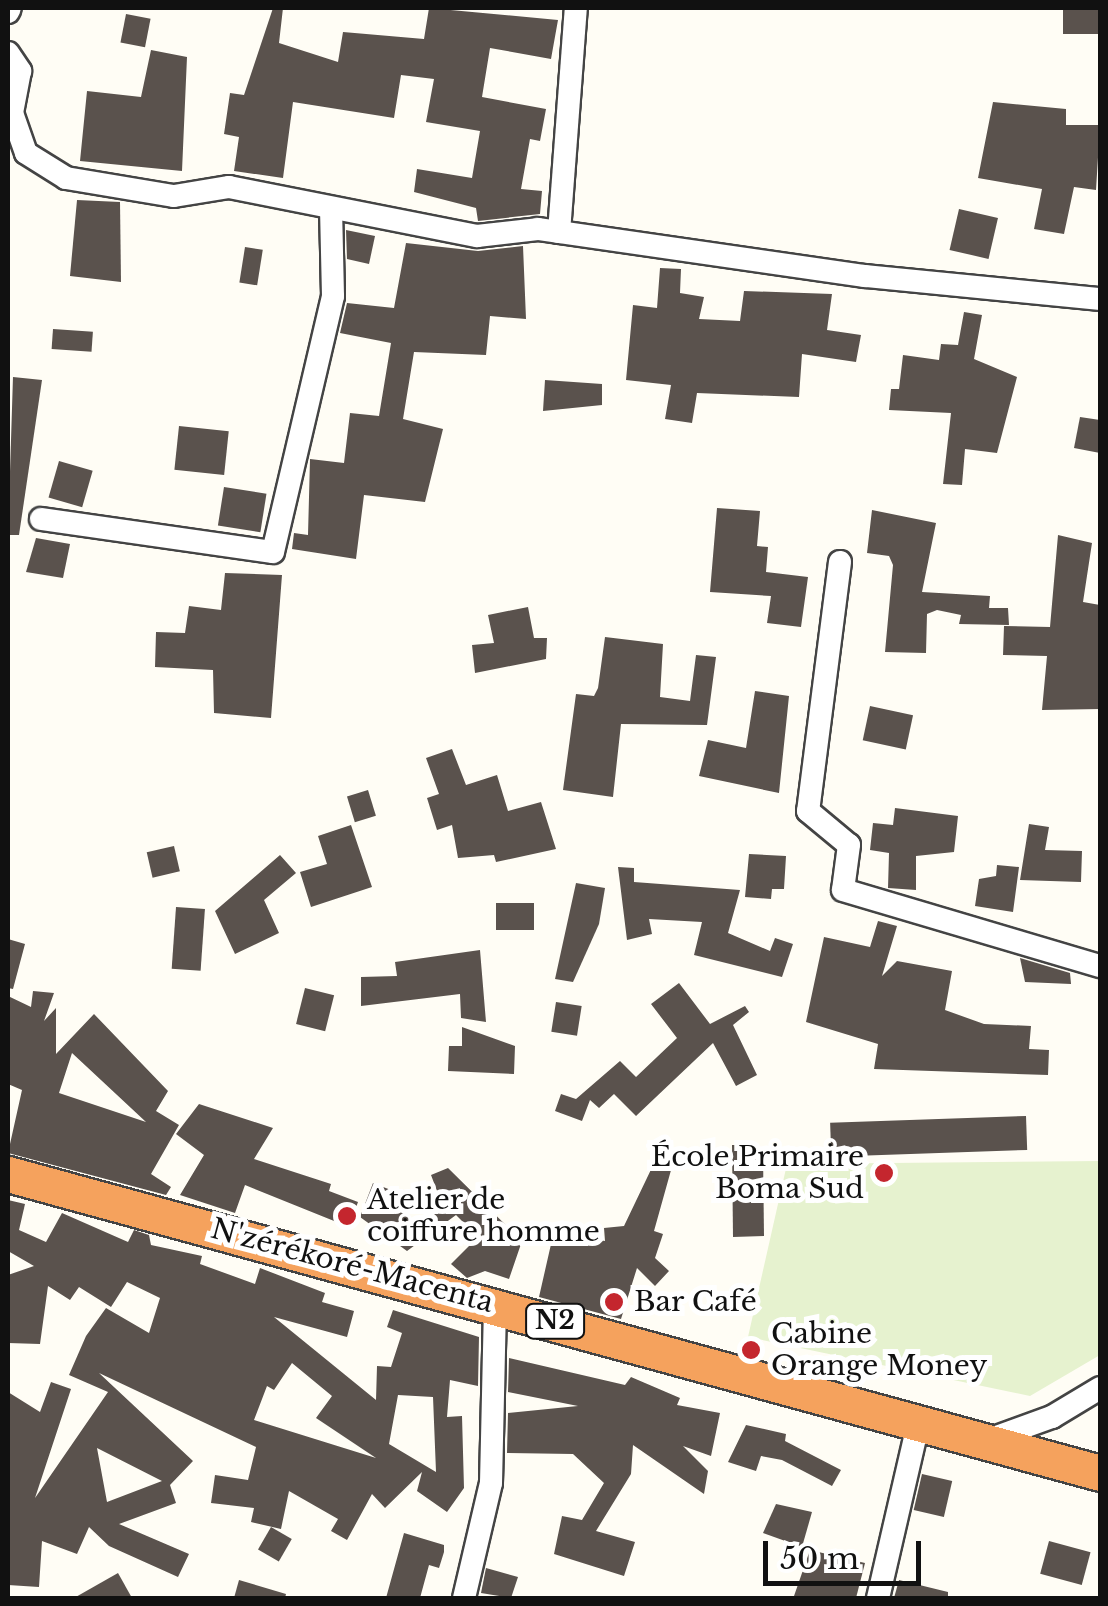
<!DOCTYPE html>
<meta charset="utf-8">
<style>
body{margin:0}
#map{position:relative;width:1108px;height:1606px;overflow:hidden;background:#fffdf5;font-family:"Libre Baskerville",serif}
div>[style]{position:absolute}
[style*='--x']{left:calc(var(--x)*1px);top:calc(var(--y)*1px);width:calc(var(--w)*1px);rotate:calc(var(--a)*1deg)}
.pitch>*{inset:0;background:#e6f2cf}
.building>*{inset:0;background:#5a524d;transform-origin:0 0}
.roads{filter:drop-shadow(2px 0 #444) drop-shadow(-2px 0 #444) drop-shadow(0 2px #444) drop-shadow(0 -2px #444)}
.minor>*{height:22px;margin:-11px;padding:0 11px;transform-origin:11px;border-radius:11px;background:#fff}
.highway>*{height:35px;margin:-17.5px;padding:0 17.5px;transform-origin:17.5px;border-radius:17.5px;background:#f5a25d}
.dots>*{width:28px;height:28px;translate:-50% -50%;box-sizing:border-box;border:5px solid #fff;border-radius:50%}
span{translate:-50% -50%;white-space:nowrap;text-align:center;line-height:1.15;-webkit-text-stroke:10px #fff;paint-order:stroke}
.shield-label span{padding:2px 8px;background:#fff;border:2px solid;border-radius:8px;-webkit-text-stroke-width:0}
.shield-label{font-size:25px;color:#111;font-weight:700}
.poi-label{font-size:28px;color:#111}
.right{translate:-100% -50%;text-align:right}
.left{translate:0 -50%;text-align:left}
.street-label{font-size:28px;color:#111}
.frame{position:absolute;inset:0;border:10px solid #111;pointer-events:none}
.scale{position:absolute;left:763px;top:1541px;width:158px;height:45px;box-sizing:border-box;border:5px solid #111;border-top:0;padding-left:12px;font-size:30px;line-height:35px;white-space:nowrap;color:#111;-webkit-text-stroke:8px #fff;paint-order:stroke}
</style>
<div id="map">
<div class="pitch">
<i style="clip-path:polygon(1100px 1161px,1100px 1355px,1030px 1396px,748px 1337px,787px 1164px)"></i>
</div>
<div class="building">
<i style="clip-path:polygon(273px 8px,283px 8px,279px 43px,338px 62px,343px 32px,424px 39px,429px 8px,558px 20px,551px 59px,490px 48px,482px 97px,546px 109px,540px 141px,530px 139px,521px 189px,542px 191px,540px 214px,478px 221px,476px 208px,414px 192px,417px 169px,472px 178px,480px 131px,426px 122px,434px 79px,401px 75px,394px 118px,293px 102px,283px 178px,234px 171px,239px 137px,224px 134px,230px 93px,244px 95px)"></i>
<i style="left:1063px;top:8px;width:36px;height:26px"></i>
<i style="left:126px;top:14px;width:25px;height:29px;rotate:11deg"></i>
<i style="clip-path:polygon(151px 50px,187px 57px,182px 171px,80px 161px,87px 91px,141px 97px)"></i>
<i style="clip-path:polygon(993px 102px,1066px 109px,1066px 125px,1100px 125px,1096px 190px,1074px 187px,1064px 234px,1034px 229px,1042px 189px,978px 178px)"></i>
<i style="clip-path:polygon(77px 200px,120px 202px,121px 282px,70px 276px)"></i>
<i style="left:959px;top:209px;width:40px;height:42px;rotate:13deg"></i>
<i style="clip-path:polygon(346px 230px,375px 236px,369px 264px,347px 259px)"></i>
<i style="clip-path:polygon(406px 243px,478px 251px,523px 246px,526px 319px,490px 316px,486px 355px,414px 352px,403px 419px,443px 429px,425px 502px,364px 495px,356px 559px,292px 549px,294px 533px,308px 535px,310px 459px,344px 463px,350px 413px,379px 416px,391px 343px,340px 333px,347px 303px,394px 308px)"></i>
<i style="left:245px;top:247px;width:18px;height:36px;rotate:9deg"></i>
<i style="clip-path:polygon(660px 268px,681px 269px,680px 293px,704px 297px,699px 319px,740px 321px,744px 291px,832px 294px,827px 330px,861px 335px,856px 362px,802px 354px,799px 397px,697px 393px,692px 423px,665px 419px,671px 385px,626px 380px,633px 305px,657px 308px)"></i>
<i style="clip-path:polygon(964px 312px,982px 315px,974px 359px,1017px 377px,997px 453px,965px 449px,962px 485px,943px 484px,951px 413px,889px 410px,891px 389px,899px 389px,903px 355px,939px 360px,941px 344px,958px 345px)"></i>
<i style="left:53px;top:329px;width:40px;height:20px;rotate:4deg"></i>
<i style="clip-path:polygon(13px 377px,42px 380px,19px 535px,8px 535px)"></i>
<i style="clip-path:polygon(545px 380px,602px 384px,602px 405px,543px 411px)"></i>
<i style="clip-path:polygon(1080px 417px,1100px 420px,1100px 453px,1074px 448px)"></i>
<i style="left:179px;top:426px;width:50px;height:44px;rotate:6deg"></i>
<i style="left:59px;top:461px;width:35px;height:38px;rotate:16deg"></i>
<i style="left:224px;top:487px;width:43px;height:39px;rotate:9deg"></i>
<i style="clip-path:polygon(717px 508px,760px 511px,757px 546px,768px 547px,766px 572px,808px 577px,801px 627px,767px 623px,771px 596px,710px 592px)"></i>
<i style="clip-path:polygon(872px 510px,936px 523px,922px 592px,990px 596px,989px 608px,1008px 608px,1009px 625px,959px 624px,961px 615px,937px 610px,927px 614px,926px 653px,885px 652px,893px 565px,889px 556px,867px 553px)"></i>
<i style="clip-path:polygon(1058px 535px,1092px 543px,1083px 602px,1100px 605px,1100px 709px,1042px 710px,1047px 656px,1003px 655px,1004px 626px,1050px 627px)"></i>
<i style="clip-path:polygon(36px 538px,70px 544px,63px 578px,26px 572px)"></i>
<i style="clip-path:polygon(225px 573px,282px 575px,271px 718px,214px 713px,213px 670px,155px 667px,156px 632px,185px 633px,189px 606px,221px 610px)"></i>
<i style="clip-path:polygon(528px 607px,534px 638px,547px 638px,546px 659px,475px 673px,472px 645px,494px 643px,488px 615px)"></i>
<i style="clip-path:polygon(605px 637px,663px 644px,660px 697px,690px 701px,696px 655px,716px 657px,707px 725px,621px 724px,613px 797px,563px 790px,576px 694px,594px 696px,598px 688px)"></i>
<i style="clip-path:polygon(755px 691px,789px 696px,779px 793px,699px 776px,708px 740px,746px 748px)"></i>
<i style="left:870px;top:706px;width:44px;height:35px;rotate:12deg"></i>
<i style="clip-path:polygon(452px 749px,466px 785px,497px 775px,508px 811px,541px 802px,556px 849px,496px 862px,494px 855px,458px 858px,452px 825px,437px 830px,427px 798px,439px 794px,426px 758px)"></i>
<i style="left:368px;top:790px;width:27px;height:22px;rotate:73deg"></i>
<i style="clip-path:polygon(895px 808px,958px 816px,954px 852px,916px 856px,916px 890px,888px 888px,889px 853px,870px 850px,873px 823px,893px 825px)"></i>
<i style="clip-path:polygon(1029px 824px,1049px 827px,1045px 850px,1082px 851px,1081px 882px,1020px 880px)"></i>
<i style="clip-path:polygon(351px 825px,372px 887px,311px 907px,300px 872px,327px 864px,318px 836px)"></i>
<i style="left:174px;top:846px;width:26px;height:28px;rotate:77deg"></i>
<i style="clip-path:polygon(749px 854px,786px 856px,784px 889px,772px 889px,771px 899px,745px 897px)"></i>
<i style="clip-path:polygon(280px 855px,296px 873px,264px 900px,279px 933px,235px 954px,215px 911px)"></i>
<i style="clip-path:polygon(997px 865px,1019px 867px,1013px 912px,975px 906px,979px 879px,996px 876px)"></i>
<i style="clip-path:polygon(618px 867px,634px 868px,634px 882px,740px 890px,728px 933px,770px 951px,775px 938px,793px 944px,782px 977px,694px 955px,702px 922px,649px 919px,652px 934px,627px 940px)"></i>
<i style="clip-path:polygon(576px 883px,605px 888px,599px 924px,573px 982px,555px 979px)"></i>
<i style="left:534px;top:903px;width:27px;height:38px;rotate:90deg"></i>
<i style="left:176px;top:907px;width:29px;height:62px;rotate:4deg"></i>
<i style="clip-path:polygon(878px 921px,897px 926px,882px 976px,897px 961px,952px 971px,945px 1010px,984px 1024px,1031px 1026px,1029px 1049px,1049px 1050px,1048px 1075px,874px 1069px,878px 1044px,806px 1022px,824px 937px,870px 947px)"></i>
<i style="clip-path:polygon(8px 939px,25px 944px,13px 989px,8px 988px)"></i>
<i style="clip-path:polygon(480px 950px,486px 1022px,461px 1018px,460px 994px,361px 1006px,361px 977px,397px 976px,395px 962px)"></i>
<i style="clip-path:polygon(1020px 958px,1070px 973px,1071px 984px,1025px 982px)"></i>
<i style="clip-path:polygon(679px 983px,710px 1024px,745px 1006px,749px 1012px,733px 1025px,757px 1075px,736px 1086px,713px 1043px,636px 1116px,614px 1094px,599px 1108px,590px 1100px,582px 1121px,555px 1111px,561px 1094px,576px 1099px,620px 1061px,636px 1077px,677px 1038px,651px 1004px)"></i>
<i style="left:305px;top:988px;width:30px;height:37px;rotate:14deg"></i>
<i style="clip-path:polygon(evenodd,33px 991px,54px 993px,44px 1021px,56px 1008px,56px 1054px,94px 1014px,168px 1091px,156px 1111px,179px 1125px,151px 1174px,171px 1187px,166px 1195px,8px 1153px,22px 1090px,8px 1084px,8px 996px,31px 1007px,33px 991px,72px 1053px,146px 1122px,59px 1093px,72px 1053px)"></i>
<i style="left:556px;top:1002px;width:26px;height:30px;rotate:9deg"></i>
<i style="clip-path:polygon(462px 1027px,515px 1046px,514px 1074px,448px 1071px,449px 1046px,462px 1046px)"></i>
<i style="clip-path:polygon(199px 1104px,273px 1128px,254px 1159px,331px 1184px,329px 1191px,358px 1202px,349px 1227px,245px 1185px,235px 1213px,180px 1195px,204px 1155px,176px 1134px)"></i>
<i style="left:1026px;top:1116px;width:34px;height:196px;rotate:88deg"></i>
<i style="clip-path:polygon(732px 1145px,754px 1145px,763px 1154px,764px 1236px,733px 1237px)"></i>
<i style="clip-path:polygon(657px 1157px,673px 1163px,654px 1231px,663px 1234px,655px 1258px,669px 1271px,655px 1286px,637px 1268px,621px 1319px,539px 1297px,554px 1231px,605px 1241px,604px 1228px,624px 1226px)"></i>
<i style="clip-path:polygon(448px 1168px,522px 1241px,509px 1279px,485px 1271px,467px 1278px,451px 1264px,478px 1237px,456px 1215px,407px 1251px,360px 1217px,373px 1183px,396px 1192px,391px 1205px,419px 1225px,442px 1204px,431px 1175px)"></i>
<i style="clip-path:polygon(evenodd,8px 1200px,25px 1204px,19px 1230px,46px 1242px,62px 1213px,128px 1242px,134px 1230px,149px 1235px,151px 1245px,202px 1256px,200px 1264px,255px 1284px,260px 1268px,325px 1293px,322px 1302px,354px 1311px,347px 1337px,274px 1317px,376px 1400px,377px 1366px,391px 1367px,402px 1333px,387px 1327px,393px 1310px,479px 1337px,478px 1386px,450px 1380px,447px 1417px,462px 1416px,464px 1488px,447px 1512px,417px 1491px,422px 1472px,385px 1508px,372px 1494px,347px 1540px,331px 1531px,338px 1519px,289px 1491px,281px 1529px,251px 1522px,254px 1508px,211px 1503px,215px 1475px,248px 1480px,256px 1447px,99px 1373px,193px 1461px,170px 1485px,176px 1503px,119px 1524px,189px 1554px,178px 1577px,109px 1546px,89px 1527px,77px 1554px,42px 1541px,39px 1587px,8px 1585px,8px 1392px,40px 1412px,51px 1382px,71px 1389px,35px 1498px,108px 1392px,69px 1375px,86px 1336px,106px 1308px,149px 1333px,160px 1298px,127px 1282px,111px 1307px,79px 1287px,70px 1300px,48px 1286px,40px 1344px,8px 1343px,8px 1275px,34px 1266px,8px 1251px,8px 1200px,292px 1363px,332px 1396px,316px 1418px,376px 1458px,254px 1420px,267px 1386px,274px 1390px,292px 1363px,8px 1200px,398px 1395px,433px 1397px,436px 1472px,389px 1444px,398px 1395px,8px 1200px,97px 1448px,162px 1481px,107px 1502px,97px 1448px)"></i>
<i style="clip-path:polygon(509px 1358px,625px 1385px,631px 1377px,680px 1398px,677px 1405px,720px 1413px,711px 1456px,683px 1446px,708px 1471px,704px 1494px,633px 1445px,631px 1474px,596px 1531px,635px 1542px,624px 1576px,554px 1554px,562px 1516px,582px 1520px,604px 1483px,573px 1454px,507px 1453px,508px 1413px,578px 1406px,508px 1392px)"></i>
<i style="clip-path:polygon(746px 1425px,786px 1434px,785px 1441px,841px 1470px,832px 1486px,782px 1460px,761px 1456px,756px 1471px,728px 1462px)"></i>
<i style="left:922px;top:1474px;width:31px;height:37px;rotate:13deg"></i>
<i style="clip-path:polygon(776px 1504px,812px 1512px,802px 1547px,763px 1533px)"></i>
<i style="left:271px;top:1527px;width:24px;height:26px;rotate:30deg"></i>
<i style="clip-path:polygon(404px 1533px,444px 1545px,444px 1552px,439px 1568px,429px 1565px,420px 1598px,386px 1598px)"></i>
<i style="left:1049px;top:1541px;width:43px;height:34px;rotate:15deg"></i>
<i style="clip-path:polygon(810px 1550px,865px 1563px,856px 1598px,794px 1596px)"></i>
<i style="clip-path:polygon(486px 1568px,518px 1577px,511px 1598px,481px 1593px)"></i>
<i style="clip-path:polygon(118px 1573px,132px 1598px,74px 1598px)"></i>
<i style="clip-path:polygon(239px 1580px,286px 1594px,285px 1598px,234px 1598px)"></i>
<i style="clip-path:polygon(899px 1580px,948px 1592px,948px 1598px,894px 1598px)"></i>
</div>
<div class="roads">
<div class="minor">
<i style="--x:8;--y:12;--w:4;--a:-63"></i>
<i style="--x:8;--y:53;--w:22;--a:56"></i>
<i style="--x:20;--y:71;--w:43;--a:100.8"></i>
<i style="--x:12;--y:113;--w:42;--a:70.7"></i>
<i style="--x:26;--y:153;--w:47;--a:32"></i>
<i style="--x:66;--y:178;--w:109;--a:9.5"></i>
<i style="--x:174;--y:196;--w:56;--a:-9.3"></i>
<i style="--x:229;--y:187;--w:253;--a:11.2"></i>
<i style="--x:477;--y:236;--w:61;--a:-6.5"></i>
<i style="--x:538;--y:229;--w:330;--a:8.2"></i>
<i style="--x:865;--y:276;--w:236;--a:5.6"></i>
<i style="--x:559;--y:232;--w:225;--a:-85.7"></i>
<i style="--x:41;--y:519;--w:234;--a:8.1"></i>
<i style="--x:273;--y:552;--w:263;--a:-76.8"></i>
<i style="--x:333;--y:296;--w:85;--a:-91.3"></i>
<i style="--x:840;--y:562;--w:251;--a:97.3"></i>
<i style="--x:808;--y:811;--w:53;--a:39.7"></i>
<i style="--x:849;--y:845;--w:45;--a:97.6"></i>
<i style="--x:843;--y:890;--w:268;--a:16.5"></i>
<i style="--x:988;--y:1440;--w:68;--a:-19.8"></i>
<i style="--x:1052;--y:1417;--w:56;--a:-31.1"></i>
<i style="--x:464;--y:1598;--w:118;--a:-76.8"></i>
<i style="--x:491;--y:1483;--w:178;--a:-88.7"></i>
<i style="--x:878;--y:1598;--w:182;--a:-77"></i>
</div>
<div class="highway">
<i style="--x:8;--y:1174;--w:1132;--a:15.31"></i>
</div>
</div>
<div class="dots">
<i style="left:884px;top:1173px;background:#c4262e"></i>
<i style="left:347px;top:1216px;background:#c4262e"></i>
<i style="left:614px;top:1302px;background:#c4262e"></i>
<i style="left:751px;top:1350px;background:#c4262e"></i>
</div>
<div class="shield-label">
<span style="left:555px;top:1321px">N2</span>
</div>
<div class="poi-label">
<span class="right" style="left:864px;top:1173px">École Primaire<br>Boma Sud</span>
<span class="left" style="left:367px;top:1216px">Atelier de<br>coiffure homme</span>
<span class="left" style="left:634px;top:1302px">Bar Café</span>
<span class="left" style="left:771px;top:1350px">Cabine<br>Orange Money</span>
</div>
<div class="street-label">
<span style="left:352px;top:1266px;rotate:15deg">N'zérékoré-Macenta</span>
</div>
<div class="frame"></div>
<div class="scale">50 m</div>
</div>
